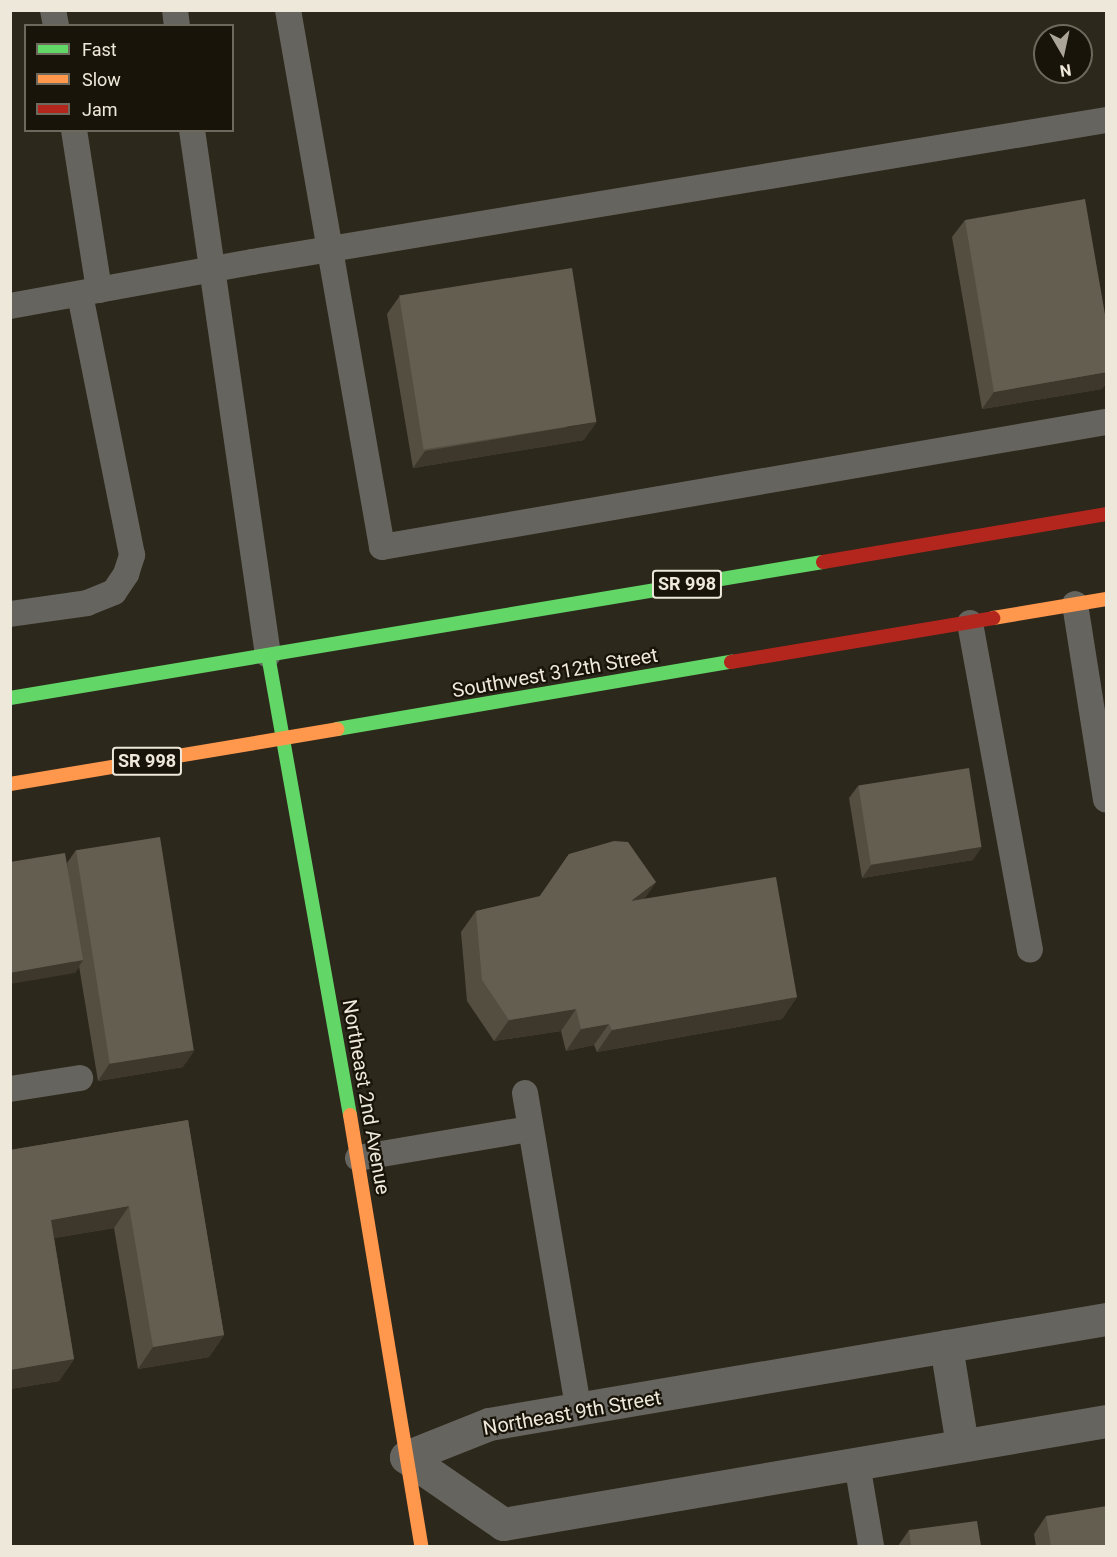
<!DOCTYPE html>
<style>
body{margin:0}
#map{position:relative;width:1117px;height:1557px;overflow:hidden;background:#2d281c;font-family:Roboto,sans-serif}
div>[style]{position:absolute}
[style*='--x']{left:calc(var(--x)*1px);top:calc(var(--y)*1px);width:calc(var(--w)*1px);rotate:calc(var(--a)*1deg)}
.lane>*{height:26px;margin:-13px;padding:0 13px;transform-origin:13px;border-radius:13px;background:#66645e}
.street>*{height:33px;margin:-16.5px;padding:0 16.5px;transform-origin:16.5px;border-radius:16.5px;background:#66645e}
.fast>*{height:14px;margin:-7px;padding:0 7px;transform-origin:7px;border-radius:7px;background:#63d668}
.slow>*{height:14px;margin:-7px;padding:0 7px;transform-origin:7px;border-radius:7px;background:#ff974d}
.jam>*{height:14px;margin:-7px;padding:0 7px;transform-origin:7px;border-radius:7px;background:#b3261e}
.wall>*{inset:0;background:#544e41}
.shaded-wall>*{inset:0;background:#3d382b}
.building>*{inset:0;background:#645e51;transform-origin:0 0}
span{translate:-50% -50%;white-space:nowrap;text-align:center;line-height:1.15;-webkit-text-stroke:4.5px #19140a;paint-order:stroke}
.shield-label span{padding:2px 4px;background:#19140a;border:2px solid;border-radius:4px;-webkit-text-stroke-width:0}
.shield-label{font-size:18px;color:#eee8da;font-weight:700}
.street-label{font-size:20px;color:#eee8da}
.frame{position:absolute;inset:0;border:12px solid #eee8da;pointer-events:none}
.legend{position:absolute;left:24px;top:24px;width:210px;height:108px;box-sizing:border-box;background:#19140a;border:2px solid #6e695d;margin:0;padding:8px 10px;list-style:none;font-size:18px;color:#eee8da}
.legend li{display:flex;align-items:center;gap:12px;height:30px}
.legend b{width:30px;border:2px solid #6e695d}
.north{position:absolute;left:1033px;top:24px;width:60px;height:60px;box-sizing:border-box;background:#19140a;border:2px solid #6e695d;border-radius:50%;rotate:171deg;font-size:16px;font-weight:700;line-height:24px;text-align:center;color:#eee8da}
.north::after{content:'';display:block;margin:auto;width:21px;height:27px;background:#aaa598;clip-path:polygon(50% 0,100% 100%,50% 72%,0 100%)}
</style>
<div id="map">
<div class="lane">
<i style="--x:53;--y:10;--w:16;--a:79"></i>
<i style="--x:175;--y:10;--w:16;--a:83"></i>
<i style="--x:288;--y:10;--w:545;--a:80.07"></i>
<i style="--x:382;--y:547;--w:735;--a:-9.8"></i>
<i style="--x:74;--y:130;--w:162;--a:81.1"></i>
<i style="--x:192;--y:130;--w:530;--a:81.76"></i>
<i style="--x:10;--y:306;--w:246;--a:-10.3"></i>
<i style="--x:252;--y:262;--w:866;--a:-9.44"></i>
<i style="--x:1075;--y:604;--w:198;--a:81"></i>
<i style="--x:10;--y:614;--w:78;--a:-8.1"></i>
<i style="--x:87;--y:603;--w:29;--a:-22"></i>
<i style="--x:114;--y:592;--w:22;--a:-56"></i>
<i style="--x:126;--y:574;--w:20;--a:-72"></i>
<i style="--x:132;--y:555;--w:266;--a:-101.3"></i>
<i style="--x:970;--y:623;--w:332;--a:79.6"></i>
<i style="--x:10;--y:1089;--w:71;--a:-8.9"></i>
<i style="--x:525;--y:1093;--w:323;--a:80.4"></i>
<i style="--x:358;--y:1158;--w:174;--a:-9.6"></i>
<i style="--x:857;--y:1464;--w:83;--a:80.3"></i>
</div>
<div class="street">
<i style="--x:946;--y:1346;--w:100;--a:80.8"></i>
<i style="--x:406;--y:1457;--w:118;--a:34.6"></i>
<i style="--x:503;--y:1524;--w:612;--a:-9.69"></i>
<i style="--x:406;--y:1457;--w:89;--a:-21.7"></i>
<i style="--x:489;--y:1424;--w:626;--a:-9.66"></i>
</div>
<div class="fast">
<i style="--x:268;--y:655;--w:467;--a:79.9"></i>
<i style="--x:10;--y:698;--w:824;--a:-9.5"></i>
<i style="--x:337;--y:729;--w:400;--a:-9.7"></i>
</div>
<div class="slow">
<i style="--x:993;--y:618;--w:115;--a:-9.5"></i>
<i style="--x:10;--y:784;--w:332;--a:-9.5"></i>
<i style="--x:350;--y:1115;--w:437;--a:80.6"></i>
</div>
<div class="jam">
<i style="--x:823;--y:562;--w:287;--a:-9.6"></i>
<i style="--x:731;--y:662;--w:266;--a:-9.5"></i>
</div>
<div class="wall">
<i style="clip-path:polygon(965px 220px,1107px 326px,1107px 382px,1102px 389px,982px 409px,952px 237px)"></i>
<i style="clip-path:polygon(399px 297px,584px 440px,413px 468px,387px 314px)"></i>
<i style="clip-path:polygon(858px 786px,973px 860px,862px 878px,849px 798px)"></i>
<i style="clip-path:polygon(76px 850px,183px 1067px,98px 1081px,79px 966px,75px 973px,67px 863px)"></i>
<i style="clip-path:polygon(569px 854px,656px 882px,644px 899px,797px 997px,782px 1019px,597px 1052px,594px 1045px,566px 1051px,561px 1031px,494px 1041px,467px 1001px,461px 932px,476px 911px,539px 897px)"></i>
<i style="clip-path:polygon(188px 1120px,224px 1335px,209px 1357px,138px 1369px,114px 1228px,54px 1238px,74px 1359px,59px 1381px,10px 1389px,10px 1150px)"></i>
<i style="clip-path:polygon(1046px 1516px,1107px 1546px,1036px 1546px,1034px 1534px)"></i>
<i style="clip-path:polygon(909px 1530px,981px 1546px,898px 1546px)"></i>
</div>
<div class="shaded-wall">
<i style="clip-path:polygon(1107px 372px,1107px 382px,1102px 389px,982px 409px,994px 392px)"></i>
<i style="clip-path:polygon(597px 422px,584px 440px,413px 468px,425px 451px)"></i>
<i style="clip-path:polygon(982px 847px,973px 860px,862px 878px,871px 865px)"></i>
<i style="clip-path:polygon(656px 882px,641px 904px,631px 901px)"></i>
<i style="clip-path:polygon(83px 960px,75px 973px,10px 984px,10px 973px)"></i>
<i style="clip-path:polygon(797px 997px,782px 1019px,597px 1052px,612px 1030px)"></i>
<i style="clip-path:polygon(576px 1009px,561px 1031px,494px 1041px,509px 1020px)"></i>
<i style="clip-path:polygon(609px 1024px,594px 1045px,566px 1051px,581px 1029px)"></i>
<i style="clip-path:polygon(195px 1050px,183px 1067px,98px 1081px,110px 1063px)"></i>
<i style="clip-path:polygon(129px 1206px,114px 1228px,36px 1241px,51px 1220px)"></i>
<i style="clip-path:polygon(224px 1335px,209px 1357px,138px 1369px,153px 1347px)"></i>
<i style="clip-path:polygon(74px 1359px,59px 1381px,10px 1389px,10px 1370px)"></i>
</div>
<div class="building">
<i style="clip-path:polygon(1085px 199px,1107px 326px,1107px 372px,994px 392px,965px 220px)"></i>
<i style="left:572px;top:268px;width:156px;height:175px;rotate:81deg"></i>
<i style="left:969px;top:768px;width:80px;height:112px;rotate:81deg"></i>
<i style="left:160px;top:837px;width:216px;height:85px;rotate:81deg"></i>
<i style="clip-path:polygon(614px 841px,628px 842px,656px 882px,631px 901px,776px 877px,797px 997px,612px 1030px,609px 1024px,581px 1029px,576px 1009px,509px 1020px,482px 980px,476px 911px,540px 896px,569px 854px)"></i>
<i style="clip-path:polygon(65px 853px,83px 960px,10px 973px,10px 862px)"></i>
<i style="clip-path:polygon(188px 1120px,224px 1335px,153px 1347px,129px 1206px,51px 1220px,74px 1359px,10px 1370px,10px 1150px)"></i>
<i style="clip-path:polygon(1107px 1506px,1107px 1546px,1051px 1546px,1046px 1516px)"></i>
<i style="clip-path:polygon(977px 1521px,981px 1546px,911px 1546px,909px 1530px)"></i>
</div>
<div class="shield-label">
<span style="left:687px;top:584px">SR 998</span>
<span style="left:147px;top:761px">SR 998</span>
</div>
<div class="street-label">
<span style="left:555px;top:673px;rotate:-10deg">Southwest 312th Street</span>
<span style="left:366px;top:1097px;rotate:80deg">Northeast 2nd Avenue</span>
<span style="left:572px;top:1413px;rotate:-10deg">Northeast 9th Street</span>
</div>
<div class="frame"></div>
<ul class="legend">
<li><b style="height:8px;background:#63d668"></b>Fast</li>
<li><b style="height:8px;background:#ff974d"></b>Slow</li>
<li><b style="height:8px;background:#b3261e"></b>Jam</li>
</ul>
<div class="north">N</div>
</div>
